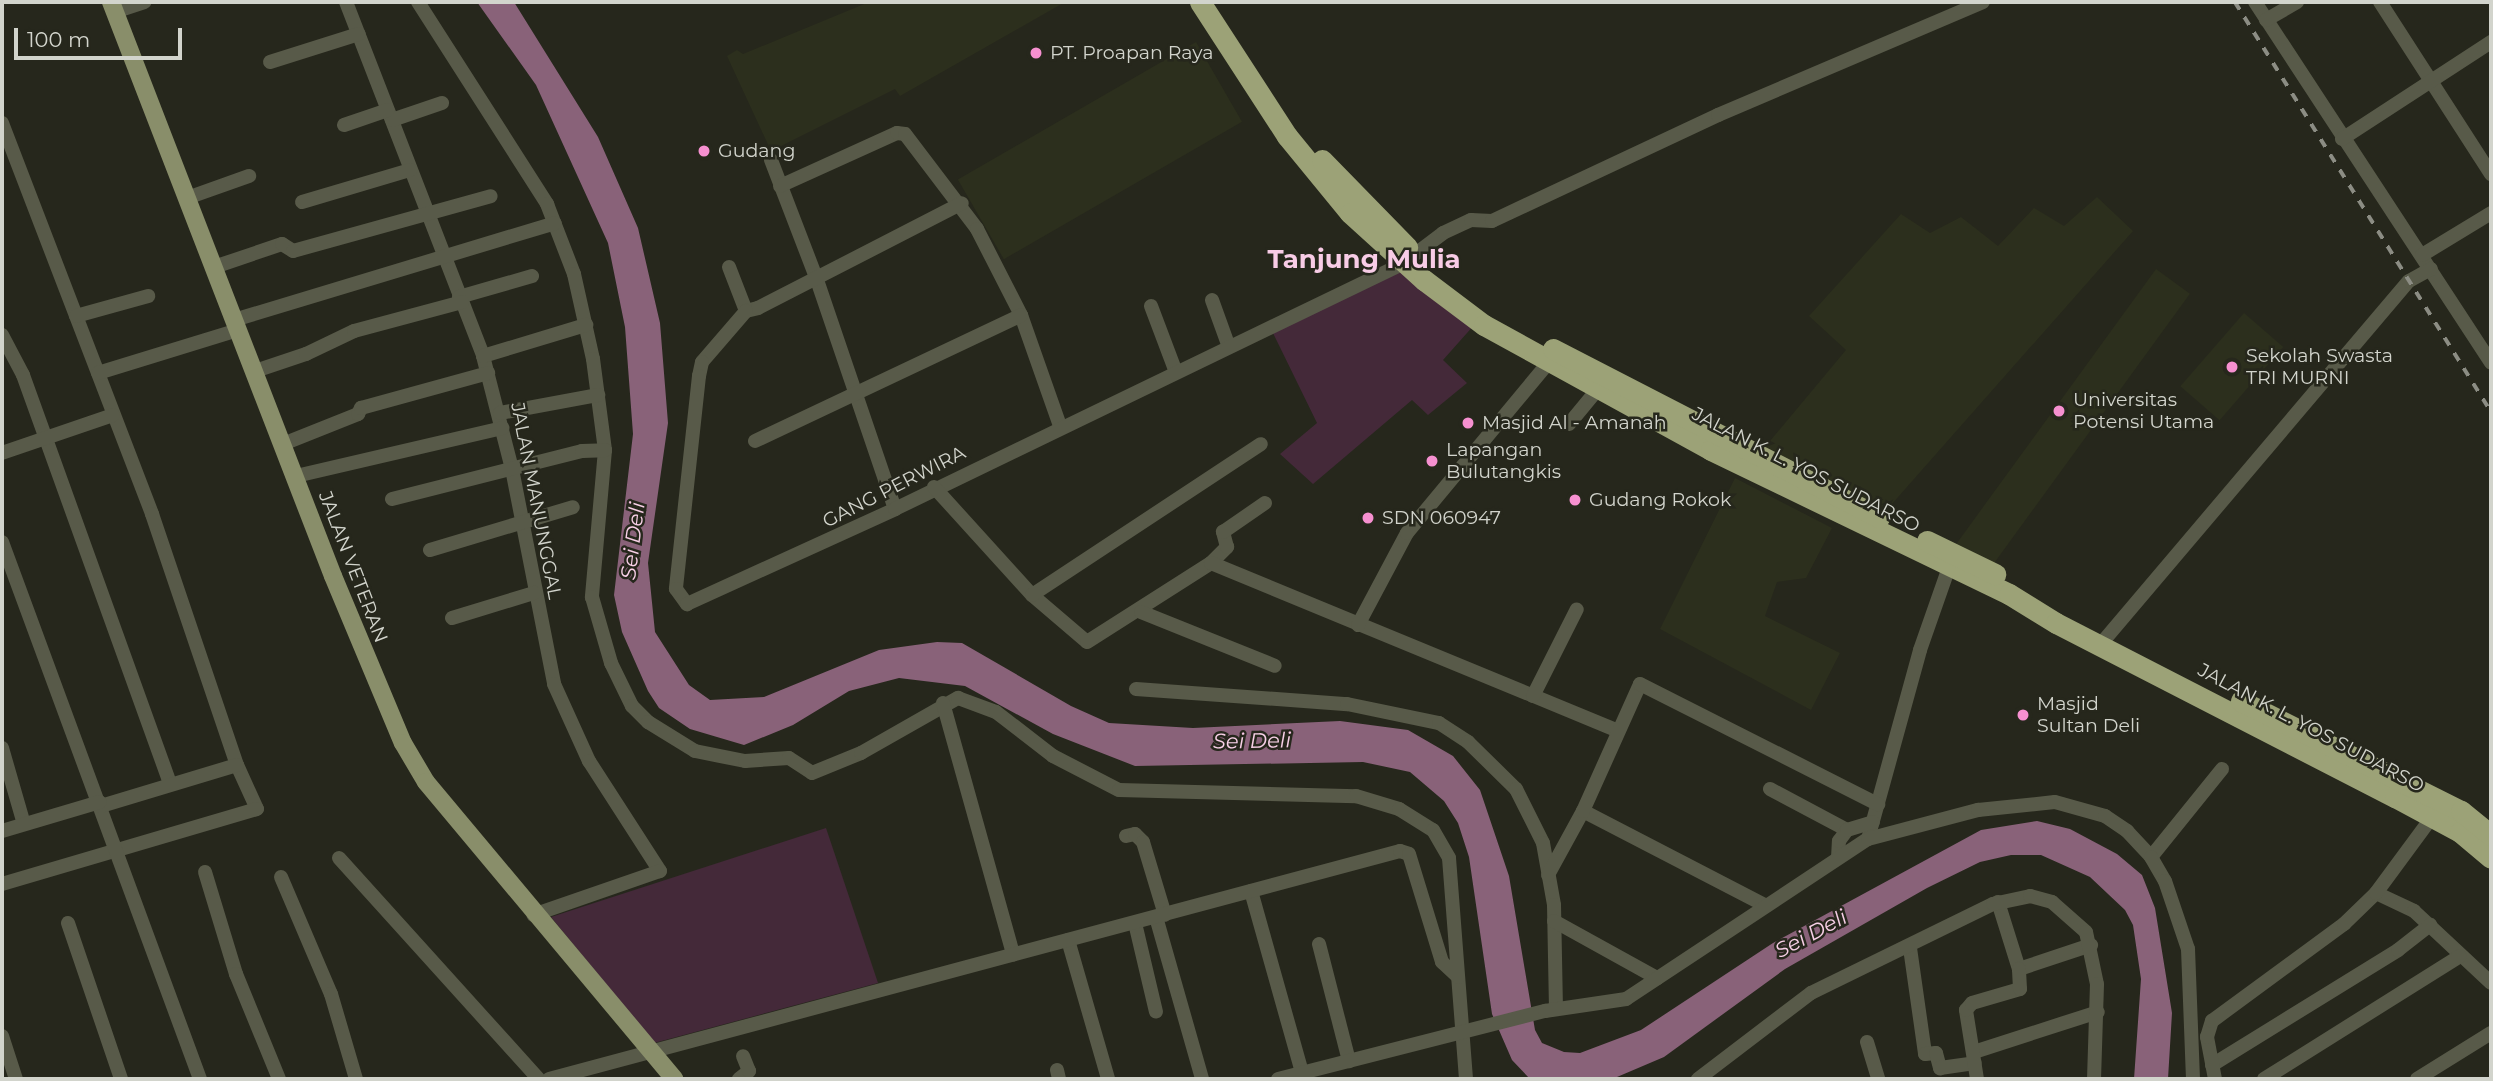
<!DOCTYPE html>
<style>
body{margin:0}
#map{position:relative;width:2493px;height:1081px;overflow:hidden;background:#26271c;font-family:Montserrat,sans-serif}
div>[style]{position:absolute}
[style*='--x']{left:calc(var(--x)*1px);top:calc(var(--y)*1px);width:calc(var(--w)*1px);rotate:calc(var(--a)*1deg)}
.built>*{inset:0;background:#2c2f1d;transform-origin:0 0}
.green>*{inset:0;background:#442939}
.water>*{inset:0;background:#896279}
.street>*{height:14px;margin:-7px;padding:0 7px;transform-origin:7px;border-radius:7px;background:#585a49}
.primary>*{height:18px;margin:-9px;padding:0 9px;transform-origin:9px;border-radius:9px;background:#898e6a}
.highway>*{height:21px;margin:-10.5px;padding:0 10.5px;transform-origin:10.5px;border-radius:10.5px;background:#9ca277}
.rail>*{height:3.5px;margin-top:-1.75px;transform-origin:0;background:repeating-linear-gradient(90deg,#8c8d84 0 9px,transparent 0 18px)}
.dots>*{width:19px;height:19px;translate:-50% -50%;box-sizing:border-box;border:4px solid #26271c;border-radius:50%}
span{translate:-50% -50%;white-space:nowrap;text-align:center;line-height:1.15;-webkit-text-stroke:5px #26271c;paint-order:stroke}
.poi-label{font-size:19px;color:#d2d4cc}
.left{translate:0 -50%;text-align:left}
.street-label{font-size:19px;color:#d2d4cc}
.water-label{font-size:21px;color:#f8d0e7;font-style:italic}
.district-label{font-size:26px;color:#f8cce6;font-weight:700}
.frame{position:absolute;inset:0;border:4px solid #d2d4cc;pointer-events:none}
.scale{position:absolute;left:14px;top:28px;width:168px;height:32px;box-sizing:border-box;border:4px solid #d2d4cc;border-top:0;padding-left:9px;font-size:21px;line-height:24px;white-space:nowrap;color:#d2d4cc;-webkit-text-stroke:5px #26271c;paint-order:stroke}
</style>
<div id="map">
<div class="built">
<i style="clip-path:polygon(869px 2px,1065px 2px,900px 96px,895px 89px,771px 151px,727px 56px,737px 50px,743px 54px)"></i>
<i style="left:1196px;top:42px;width:92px;height:275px;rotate:60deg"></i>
<i style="clip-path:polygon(2097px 197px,2133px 231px,1884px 513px,1765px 447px,1846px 350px,1809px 316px,1901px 214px,1930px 233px,1961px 217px,1998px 246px,2034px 208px,2064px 226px)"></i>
<i style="left:2156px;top:269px;width:42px;height:342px;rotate:36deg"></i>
<i style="left:2244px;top:313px;width:52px;height:97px;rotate:41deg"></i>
<i style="clip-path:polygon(1735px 478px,1832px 528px,1806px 578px,1777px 582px,1765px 616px,1840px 653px,1811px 710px,1660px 629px)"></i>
</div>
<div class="green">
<i style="clip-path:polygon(1403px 269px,1475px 324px,1443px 360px,1467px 383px,1428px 415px,1412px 400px,1313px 484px,1280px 454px,1317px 423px,1272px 331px)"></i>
<i style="clip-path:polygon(826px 828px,878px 983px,654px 1043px,551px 917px)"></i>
</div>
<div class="water">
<i style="clip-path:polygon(477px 2px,514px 2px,598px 137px,638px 228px,660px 323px,668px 423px,648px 563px,655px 632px,689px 685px,710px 700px,764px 697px,879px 650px,937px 642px,962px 643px,1071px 706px,1109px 723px,1193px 728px,1340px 721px,1408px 730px,1453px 756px,1480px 790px,1509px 876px,1535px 1030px,1542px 1043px,1564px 1052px,1580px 1053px,1641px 1030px,1773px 943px,1981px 830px,2037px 821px,2070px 829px,2117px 854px,2142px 875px,2155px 908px,2172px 1013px,2168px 1079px,2134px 1079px,2141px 979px,2133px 925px,2125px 910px,2090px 877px,2041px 855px,2011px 855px,1980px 862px,1927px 888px,1785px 969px,1664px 1057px,1617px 1077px,1530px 1079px,1512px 1060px,1492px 1014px,1469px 857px,1458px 823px,1444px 801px,1410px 772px,1363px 762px,1135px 766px,1053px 734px,965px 686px,899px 678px,849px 691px,793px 725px,744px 745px,690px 729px,659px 708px,648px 691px,622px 632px,614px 595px,633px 434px,625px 327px,608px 243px,536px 85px)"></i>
</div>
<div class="street">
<i style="--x:346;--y:2;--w:380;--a:68.8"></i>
<i style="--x:483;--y:356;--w:117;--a:75.6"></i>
<i style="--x:512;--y:469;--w:219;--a:78.9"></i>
<i style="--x:554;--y:684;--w:85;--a:65.6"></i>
<i style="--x:589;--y:761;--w:131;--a:57.2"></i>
<i style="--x:660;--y:871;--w:134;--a:160.9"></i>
<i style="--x:418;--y:2;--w:240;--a:57.4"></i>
<i style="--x:547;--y:204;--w:75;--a:68.9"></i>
<i style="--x:574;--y:274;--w:87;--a:77.4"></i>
<i style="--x:593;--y:359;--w:92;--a:82.5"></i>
<i style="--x:605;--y:450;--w:148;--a:95.1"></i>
<i style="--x:592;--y:597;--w:69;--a:73.9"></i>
<i style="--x:611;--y:663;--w:48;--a:64"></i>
<i style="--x:632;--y:706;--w:23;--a:45"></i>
<i style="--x:648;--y:722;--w:55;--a:31.7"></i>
<i style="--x:695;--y:751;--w:51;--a:11.3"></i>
<i style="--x:745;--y:761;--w:44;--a:-3.9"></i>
<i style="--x:789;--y:758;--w:27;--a:33"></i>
<i style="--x:812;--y:773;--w:53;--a:-22.2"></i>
<i style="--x:861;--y:753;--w:112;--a:-29.6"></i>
<i style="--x:958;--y:698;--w:40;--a:20.2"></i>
<i style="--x:996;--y:712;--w:72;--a:37.7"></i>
<i style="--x:1053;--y:756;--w:74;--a:27.3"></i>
<i style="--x:1119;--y:790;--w:237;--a:1.5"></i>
<i style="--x:1356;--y:796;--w:45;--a:16.8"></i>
<i style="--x:1399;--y:809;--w:40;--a:32"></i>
<i style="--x:1433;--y:830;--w:32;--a:60"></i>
<i style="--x:1449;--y:858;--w:222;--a:85.6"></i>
<i style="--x:2255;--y:2;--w:431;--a:56.8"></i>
<i style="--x:2380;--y:2;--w:205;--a:57.2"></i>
<i style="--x:114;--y:12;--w:32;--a:-18"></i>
<i style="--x:2266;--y:20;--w:36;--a:-30"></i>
<i style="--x:270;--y:62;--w:93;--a:-17.5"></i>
<i style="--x:392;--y:120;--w:53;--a:-18.8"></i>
<i style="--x:2;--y:123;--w:419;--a:69"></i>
<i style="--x:152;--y:514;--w:265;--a:71.3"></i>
<i style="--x:237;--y:765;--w:48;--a:65.6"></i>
<i style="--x:257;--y:809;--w:266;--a:163.6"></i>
<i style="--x:344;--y:125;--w:46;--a:-18.8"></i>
<i style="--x:2342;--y:139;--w:178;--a:-33.1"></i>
<i style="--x:771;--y:160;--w:129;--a:69"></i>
<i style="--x:817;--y:280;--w:242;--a:71.2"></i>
<i style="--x:780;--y:186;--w:128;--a:-24.4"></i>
<i style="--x:897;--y:133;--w:8;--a:7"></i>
<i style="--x:905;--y:134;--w:119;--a:52.8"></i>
<i style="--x:977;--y:229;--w:97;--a:62.9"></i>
<i style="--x:1021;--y:315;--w:118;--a:70.6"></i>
<i style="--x:187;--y:198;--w:66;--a:-19.5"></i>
<i style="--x:302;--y:202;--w:113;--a:-16.5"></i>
<i style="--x:1414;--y:255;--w:36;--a:-37"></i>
<i style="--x:1443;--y:233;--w:31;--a:-25"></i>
<i style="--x:1471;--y:220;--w:21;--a:3"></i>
<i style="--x:1492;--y:221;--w:250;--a:-25.1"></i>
<i style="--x:1718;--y:115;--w:288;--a:-23.1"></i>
<i style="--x:2422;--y:255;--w:81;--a:-31.3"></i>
<i style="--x:214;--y:267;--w:72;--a:-18.7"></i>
<i style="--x:282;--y:244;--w:13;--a:32"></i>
<i style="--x:293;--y:251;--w:205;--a:-15.5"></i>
<i style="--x:729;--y:267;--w:47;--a:68.9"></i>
<i style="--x:746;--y:311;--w:12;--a:-14"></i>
<i style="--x:758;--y:308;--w:229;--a:-27.2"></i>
<i style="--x:459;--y:297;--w:76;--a:-16"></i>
<i style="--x:1212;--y:300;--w:50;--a:70.1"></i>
<i style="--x:1151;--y:306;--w:71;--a:69.3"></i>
<i style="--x:746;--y:311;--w:67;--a:130.8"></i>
<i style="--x:702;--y:362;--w:14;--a:102"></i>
<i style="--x:699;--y:376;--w:214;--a:96.2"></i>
<i style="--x:676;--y:589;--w:19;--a:54"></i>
<i style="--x:687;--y:604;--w:229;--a:-24.5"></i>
<i style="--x:895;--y:509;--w:565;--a:-25.79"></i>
<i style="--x:76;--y:316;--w:75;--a:-15.5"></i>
<i style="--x:234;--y:320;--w:335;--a:-16.8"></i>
<i style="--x:2;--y:335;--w:45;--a:62.3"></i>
<i style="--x:23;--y:375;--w:435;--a:70.2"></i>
<i style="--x:483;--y:356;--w:108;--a:-16.8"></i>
<i style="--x:255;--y:371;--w:54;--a:-18.4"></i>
<i style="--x:306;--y:354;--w:53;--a:-25.6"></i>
<i style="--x:354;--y:331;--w:112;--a:-15"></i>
<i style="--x:98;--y:373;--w:146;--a:-17.1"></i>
<i style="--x:500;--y:413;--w:100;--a:-10.4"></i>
<i style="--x:1569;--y:424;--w:45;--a:-50.4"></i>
<i style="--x:755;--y:441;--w:294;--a:-25.3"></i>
<i style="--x:283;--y:444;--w:81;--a:-21.8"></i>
<i style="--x:358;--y:414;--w:7;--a:-63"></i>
<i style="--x:361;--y:408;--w:132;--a:-15.4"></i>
<i style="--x:2;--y:453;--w:117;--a:-18.9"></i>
<i style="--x:296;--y:476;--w:212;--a:-13.1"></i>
<i style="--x:934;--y:487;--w:146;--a:47.8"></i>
<i style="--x:1032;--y:595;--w:72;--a:40.5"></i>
<i style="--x:1087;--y:642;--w:147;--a:-32.5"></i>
<i style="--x:1211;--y:563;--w:23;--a:-45"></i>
<i style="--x:1227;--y:547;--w:16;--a:-105"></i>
<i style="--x:1223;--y:532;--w:51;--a:-34.6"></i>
<i style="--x:392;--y:499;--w:196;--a:-14.2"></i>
<i style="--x:582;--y:451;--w:23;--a:-2"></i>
<i style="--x:2;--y:542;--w:572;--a:69.76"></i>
<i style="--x:430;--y:550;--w:149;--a:-16.7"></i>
<i style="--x:1211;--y:563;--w:438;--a:22.4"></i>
<i style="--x:1032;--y:595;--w:274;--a:-33.4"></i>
<i style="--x:1141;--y:612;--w:144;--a:21.9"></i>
<i style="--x:452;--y:618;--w:86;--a:-17"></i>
<i style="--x:1358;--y:625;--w:104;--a:-62"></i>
<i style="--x:1407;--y:533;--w:221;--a:-50.3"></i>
<i style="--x:2100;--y:645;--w:477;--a:-49.7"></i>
<i style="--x:2409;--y:281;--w:25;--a:-29"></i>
<i style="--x:1136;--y:689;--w:212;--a:4.1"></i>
<i style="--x:1347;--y:704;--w:94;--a:11.7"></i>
<i style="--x:1439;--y:723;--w:35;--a:33"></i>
<i style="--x:1468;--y:742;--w:67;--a:44.4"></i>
<i style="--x:1516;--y:789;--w:60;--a:63.4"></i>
<i style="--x:1543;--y:843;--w:63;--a:79.9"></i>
<i style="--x:1554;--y:905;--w:104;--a:88.9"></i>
<i style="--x:1533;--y:696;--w:97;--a:-63.2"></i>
<i style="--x:943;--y:703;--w:261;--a:74.4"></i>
<i style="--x:2;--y:748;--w:79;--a:73.9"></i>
<i style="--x:1770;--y:789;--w:87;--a:28"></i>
<i style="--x:101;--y:806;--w:142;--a:-16.8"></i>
<i style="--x:1583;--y:811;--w:206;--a:27.4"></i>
<i style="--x:2;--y:831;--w:102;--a:-16.5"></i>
<i style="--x:1126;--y:836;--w:9;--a:-13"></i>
<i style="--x:1135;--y:834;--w:11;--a:45"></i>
<i style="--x:1143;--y:842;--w:76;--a:73.2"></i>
<i style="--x:1868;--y:839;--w:196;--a:-74.6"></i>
<i style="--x:1920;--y:650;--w:88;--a:-70.7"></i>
<i style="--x:2151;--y:857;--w:113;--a:-51.1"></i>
<i style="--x:339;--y:858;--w:298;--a:47.9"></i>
<i style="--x:1838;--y:858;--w:17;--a:-87"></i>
<i style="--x:1839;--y:841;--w:14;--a:-54"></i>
<i style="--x:1847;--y:830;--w:27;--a:-17"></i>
<i style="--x:205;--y:872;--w:107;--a:73.1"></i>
<i style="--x:236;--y:974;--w:113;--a:67.7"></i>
<i style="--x:1548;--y:875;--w:73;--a:-61.3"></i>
<i style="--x:1583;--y:811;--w:139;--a:-65.8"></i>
<i style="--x:1640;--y:684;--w:267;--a:26.8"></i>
<i style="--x:281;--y:877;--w:127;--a:66.9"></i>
<i style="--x:331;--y:994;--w:89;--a:73.6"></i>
<i style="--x:1251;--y:891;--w:189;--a:74.3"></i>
<i style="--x:2376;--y:893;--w:42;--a:25.3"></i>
<i style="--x:2414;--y:911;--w:105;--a:43.1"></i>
<i style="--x:1998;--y:902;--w:70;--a:72.6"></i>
<i style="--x:2019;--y:969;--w:76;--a:-18.4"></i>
<i style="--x:1156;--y:917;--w:168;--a:74.1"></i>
<i style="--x:1554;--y:921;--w:118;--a:29"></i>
<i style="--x:68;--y:923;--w:165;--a:71.2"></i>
<i style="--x:1135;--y:923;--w:91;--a:76.7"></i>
<i style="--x:1068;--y:940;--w:145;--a:73.9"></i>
<i style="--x:1319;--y:944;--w:121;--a:75.6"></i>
<i style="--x:1910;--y:948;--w:107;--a:81.9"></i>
<i style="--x:1925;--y:1054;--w:11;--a:-5"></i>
<i style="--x:1936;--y:1053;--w:16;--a:75"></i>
<i style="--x:1940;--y:1068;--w:35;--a:-8"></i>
<i style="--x:2;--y:1036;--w:45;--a:72"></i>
<i style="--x:1867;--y:1042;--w:39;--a:73"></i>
<i style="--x:1974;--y:1052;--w:130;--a:-17.9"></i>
<i style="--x:2212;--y:1065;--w:219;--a:-31.7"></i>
<i style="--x:2398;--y:950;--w:41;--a:-38"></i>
<i style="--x:1057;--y:1070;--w:9;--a:77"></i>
<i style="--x:549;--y:1079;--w:881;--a:-15"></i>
<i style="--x:1400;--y:851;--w:9;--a:18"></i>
<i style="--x:1409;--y:854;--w:113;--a:73"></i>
<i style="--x:1442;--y:962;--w:22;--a:43"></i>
<i style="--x:739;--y:1079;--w:13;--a:-39"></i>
<i style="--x:749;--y:1071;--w:16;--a:-112"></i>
<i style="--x:1278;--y:1079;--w:276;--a:-14.3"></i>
<i style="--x:1545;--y:1011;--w:82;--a:-8.4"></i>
<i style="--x:1626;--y:999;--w:290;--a:-33.5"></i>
<i style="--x:1868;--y:839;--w:114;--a:-14.8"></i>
<i style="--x:1978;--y:810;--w:77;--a:-5.9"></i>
<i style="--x:2055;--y:802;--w:52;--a:15.6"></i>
<i style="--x:2105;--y:816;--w:27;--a:34"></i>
<i style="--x:2127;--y:831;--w:35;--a:47"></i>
<i style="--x:2151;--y:857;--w:28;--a:60"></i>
<i style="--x:2165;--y:881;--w:72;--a:71.3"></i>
<i style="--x:2188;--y:949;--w:130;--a:87.8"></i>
<i style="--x:1698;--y:1079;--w:142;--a:-37.3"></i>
<i style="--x:1811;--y:993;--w:203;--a:-26.1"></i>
<i style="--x:1993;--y:904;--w:38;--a:-12"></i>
<i style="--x:2030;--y:896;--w:23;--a:15"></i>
<i style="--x:2052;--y:902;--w:45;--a:41.4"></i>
<i style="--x:2086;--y:932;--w:53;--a:78.1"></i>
<i style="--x:2097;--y:984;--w:95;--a:91.8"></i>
<i style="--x:1977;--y:1079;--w:70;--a:-99.1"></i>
<i style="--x:1966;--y:1010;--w:9;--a:-49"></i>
<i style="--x:1972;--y:1003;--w:50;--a:-16.3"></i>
<i style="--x:2020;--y:989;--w:20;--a:-93"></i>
<i style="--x:2215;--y:1079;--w:43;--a:-100.8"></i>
<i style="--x:2207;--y:1037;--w:17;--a:-73"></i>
<i style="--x:2212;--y:1021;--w:164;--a:-36.3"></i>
<i style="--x:2344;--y:924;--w:45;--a:-44.1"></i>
<i style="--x:2376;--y:893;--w:94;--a:-53.6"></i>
<i style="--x:2264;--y:1079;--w:231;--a:-32.1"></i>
<i style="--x:2417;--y:1079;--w:87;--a:-31.9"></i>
</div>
<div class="primary">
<i style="--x:111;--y:2;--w:615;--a:68.86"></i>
<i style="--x:333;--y:576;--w:181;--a:67.3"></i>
<i style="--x:403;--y:743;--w:45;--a:59.5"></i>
<i style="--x:426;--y:782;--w:387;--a:50.1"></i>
</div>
<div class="highway">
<i style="--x:1200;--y:2;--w:160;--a:57"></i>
<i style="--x:1287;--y:136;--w:99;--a:50.7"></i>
<i style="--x:1350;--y:213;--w:100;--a:42.2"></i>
<i style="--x:1424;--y:280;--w:75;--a:36.9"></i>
<i style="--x:1484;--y:325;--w:259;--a:28.8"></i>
<i style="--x:1711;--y:450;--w:331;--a:25.8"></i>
<i style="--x:2009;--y:594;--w:55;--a:31.7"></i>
<i style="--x:2056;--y:623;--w:381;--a:27.2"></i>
<i style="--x:2395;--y:797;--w:74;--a:28.3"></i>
<i style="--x:2460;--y:832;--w:40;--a:40"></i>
<i style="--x:1322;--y:160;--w:122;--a:45.7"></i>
<i style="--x:1553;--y:349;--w:367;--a:27.3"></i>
<i style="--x:1927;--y:541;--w:76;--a:25.9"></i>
<i style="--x:2241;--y:701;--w:246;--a:26.6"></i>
<i style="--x:2461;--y:811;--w:38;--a:39"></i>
</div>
<div class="rail">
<i style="--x:2235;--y:2;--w:483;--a:58"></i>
</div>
<div class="dots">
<i style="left:1036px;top:53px;background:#f690d0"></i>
<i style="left:704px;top:151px;background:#f690d0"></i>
<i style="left:2232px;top:367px;background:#f690d0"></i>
<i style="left:2059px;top:411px;background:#f690d0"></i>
<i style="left:1468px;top:423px;background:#f690d0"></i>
<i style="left:1432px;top:461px;background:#f690d0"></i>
<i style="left:1575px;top:500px;background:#f690d0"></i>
<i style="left:1368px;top:518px;background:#f690d0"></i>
<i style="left:2023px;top:715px;background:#f690d0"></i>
</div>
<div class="poi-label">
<span class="left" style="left:1050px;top:53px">PT. Proapan Raya</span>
<span class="left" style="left:718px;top:151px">Gudang</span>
<span class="left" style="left:2246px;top:367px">Sekolah Swasta<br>TRI MURNI</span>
<span class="left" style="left:2073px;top:411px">Universitas<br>Potensi Utama</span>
<span class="left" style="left:1482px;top:423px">Masjid Al - Amanah</span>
<span class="left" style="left:1446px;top:461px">Lapangan<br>Bulutangkis</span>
<span class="left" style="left:1589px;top:500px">Gudang Rokok</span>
<span class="left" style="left:1382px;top:518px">SDN 060947</span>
<span class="left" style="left:2037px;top:715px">Masjid<br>Sultan Deli</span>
</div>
<div class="street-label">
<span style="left:1806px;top:470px;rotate:27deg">JALAN K. L. YOS SUDARSO</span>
<span style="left:894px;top:487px;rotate:-27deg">GANG PERWIRA</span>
<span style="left:536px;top:501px;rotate:79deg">JALAN MANUNGGAL</span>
<span style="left:353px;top:567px;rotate:69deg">JALAN VETERAN</span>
<span style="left:2311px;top:728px;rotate:28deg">JALAN K. L. YOS SUDARSO</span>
</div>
<div class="water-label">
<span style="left:633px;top:541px;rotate:-83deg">Sei Deli</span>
<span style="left:1252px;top:741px;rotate:-1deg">Sei Deli</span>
<span style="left:1811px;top:934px;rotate:-28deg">Sei Deli</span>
</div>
<div class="district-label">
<span style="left:1364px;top:260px">Tanjung Mulia</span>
</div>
<div class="frame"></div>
<div class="scale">100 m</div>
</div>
